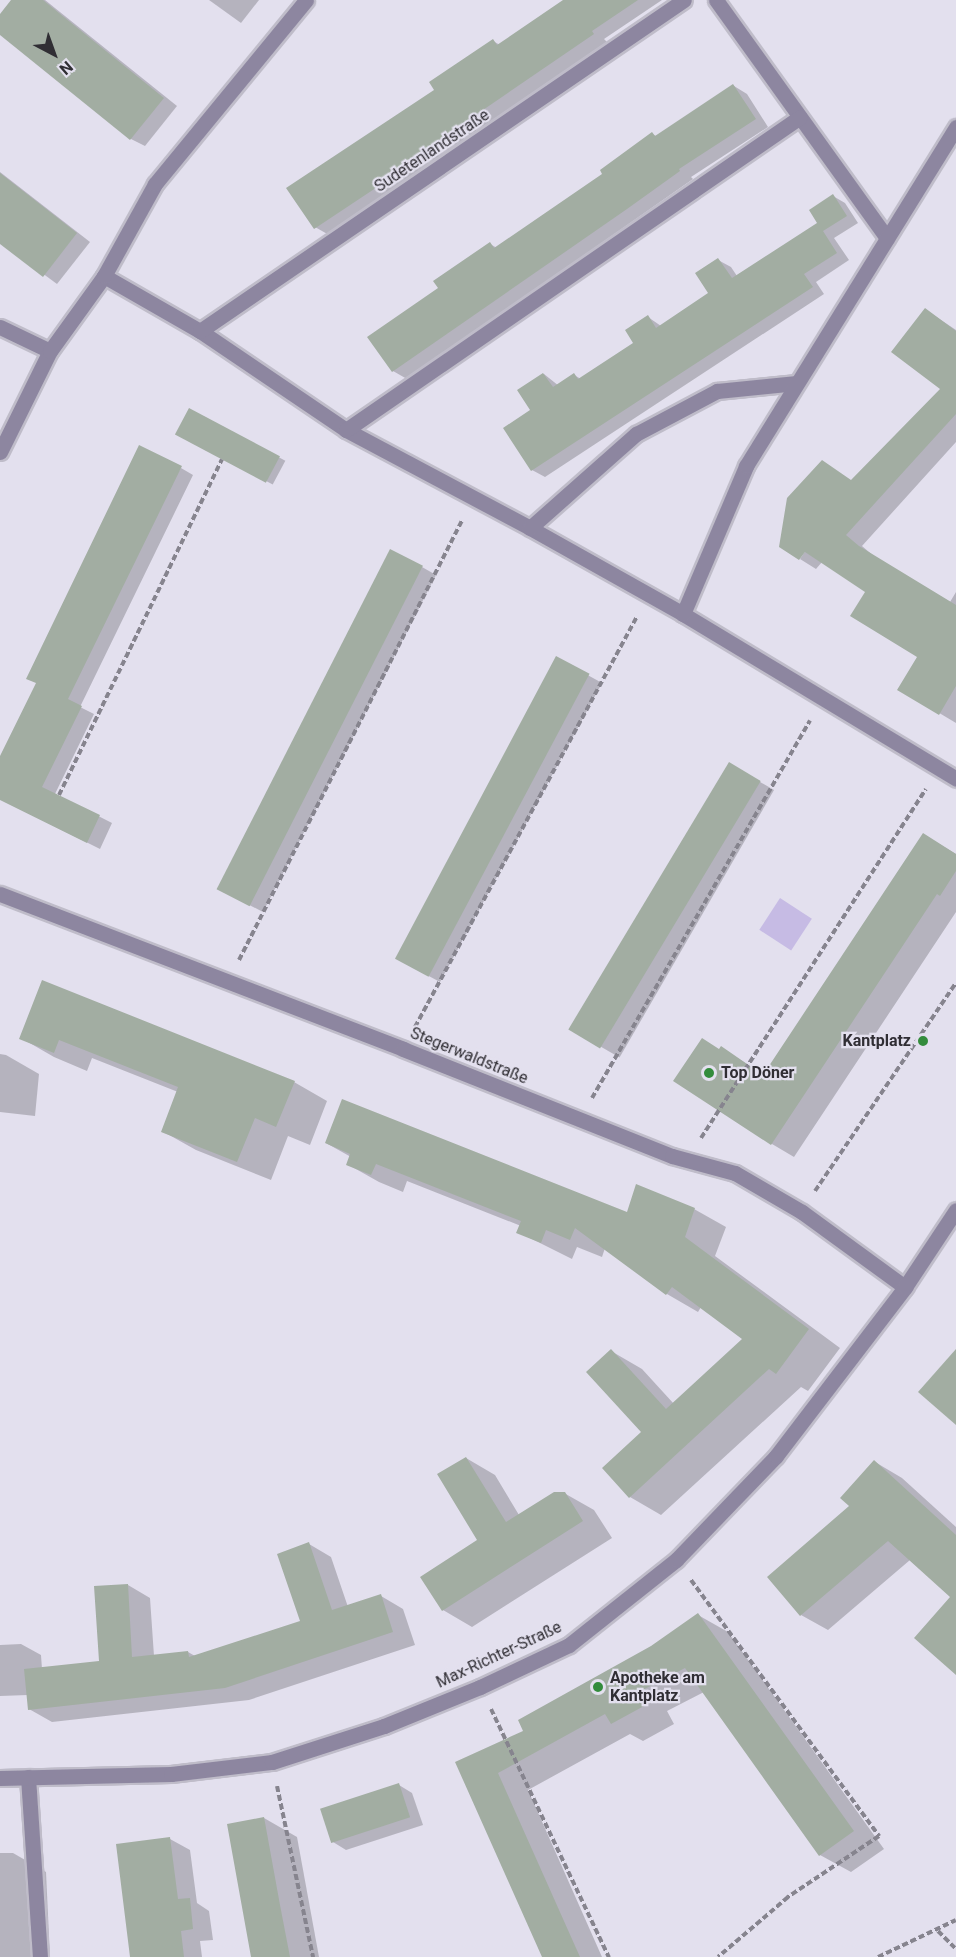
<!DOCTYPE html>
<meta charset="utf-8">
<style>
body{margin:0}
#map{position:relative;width:956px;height:1957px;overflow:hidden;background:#e3e0ee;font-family:Roboto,sans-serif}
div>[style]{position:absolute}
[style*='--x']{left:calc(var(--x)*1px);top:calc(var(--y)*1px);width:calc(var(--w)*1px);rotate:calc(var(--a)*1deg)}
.green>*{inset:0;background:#c6bbe4;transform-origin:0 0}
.shadow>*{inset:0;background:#0003;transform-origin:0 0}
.building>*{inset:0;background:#a2ada2;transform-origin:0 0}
.path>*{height:4px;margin-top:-2px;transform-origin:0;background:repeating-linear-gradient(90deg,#86848e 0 6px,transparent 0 9px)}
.roads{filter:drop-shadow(2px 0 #bfbcc9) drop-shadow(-2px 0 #bfbcc9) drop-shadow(0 2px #bfbcc9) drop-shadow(0 -2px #bfbcc9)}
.minor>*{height:15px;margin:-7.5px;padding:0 7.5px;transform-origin:7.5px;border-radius:7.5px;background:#8d86a0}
.dots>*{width:16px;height:16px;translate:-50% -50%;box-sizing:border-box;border:3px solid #e3e0ee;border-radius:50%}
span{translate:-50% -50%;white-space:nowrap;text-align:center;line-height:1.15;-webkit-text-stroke:4.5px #e3e0ee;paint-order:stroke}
.street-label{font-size:16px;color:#302e34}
.poi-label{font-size:16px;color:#302e34;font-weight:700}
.right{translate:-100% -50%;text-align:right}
.left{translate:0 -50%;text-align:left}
.north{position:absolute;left:24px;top:24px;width:60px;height:60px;-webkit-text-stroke:4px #e3e0ee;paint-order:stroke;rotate:139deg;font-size:16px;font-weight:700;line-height:24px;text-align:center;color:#302e34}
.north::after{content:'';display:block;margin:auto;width:21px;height:27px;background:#302e34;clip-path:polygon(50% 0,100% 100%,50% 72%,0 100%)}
</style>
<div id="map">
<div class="green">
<i style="left:780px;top:898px;width:38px;height:38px;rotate:33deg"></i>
</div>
<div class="shadow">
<i style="clip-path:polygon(13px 0,45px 0,177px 106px,145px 146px,131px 139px,0 33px,0 16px)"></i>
<i style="clip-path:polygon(209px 0,259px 0,241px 23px)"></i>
<i style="clip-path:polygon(565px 0,662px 0,604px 39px,607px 42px,455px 146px,457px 150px,329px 235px,315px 227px,437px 90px,493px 41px,500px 45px)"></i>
<i style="clip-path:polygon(734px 86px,747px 94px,768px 127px,691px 177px,693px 179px,407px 379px,393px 371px,440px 288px,490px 244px,497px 248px,604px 174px,652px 134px,656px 136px)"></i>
<i style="clip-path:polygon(0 172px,90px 242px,57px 284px,0 242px)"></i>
<i style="clip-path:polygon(833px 196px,845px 203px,858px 223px,834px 238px,849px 260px,816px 282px,824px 294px,545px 477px,532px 470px,532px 411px,544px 374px,559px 386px,574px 375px,581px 379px,636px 343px,648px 317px,661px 326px,710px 294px,718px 260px,731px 267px,737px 276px,819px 223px)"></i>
<i style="clip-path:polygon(926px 310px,956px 330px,956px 442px,862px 546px,876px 558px,950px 602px,956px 592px,956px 723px,899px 689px,919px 656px,867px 592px,822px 562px,816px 569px,800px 559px,852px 481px,942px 389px)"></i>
<i style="left:190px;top:410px;width:108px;height:27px;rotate:28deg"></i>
<i style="clip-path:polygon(181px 468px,193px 475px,80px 707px,94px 714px,55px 794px,112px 823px,100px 849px,0 799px,0 760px,37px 684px)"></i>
<i style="clip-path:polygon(422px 567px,436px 575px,263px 912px,232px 896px)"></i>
<i style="clip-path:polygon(557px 658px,602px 683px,440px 982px,408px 965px)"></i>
<i style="left:729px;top:764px;width:52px;height:309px;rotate:30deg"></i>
<i style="clip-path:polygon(924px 835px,956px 854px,956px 912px,794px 1157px,772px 1144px,720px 1050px,721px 1048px,765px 1075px)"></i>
<i style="clip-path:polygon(43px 982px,294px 1082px,327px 1101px,310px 1145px,288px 1136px,271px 1180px,196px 1150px,162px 1131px,178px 1092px,92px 1058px,87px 1071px,54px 1057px,21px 1038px)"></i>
<i style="clip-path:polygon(0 1054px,6px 1055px,39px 1074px,35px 1116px,0 1112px)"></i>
<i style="clip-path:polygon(326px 1143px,628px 1214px,694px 1209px,726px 1227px,715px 1256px,840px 1348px,808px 1391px,801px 1387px,661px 1515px,630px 1497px,643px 1432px,611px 1351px,642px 1369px,674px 1404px,744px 1339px,701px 1307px,698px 1312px,667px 1294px,605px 1248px,602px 1257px,577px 1247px,572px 1259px,518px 1232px,521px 1226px,407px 1181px,403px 1192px,379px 1182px,347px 1164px,351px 1157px)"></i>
<i style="clip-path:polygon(466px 1458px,495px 1475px,519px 1515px,564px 1493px,594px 1510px,612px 1538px,472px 1627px,443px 1610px,479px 1541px)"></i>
<i style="clip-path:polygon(875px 1462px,902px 1478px,956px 1527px,956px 1673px,952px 1597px,910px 1560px,828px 1630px,801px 1615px)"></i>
<i style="clip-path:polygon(309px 1544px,331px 1557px,348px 1607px,381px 1596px,403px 1609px,415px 1645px,249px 1700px,52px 1722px,29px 1709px,28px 1695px,0 1696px,0 1645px,21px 1644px,41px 1655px,42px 1669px,101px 1662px,128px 1585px,150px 1598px,154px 1656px,188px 1652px,195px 1656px,302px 1622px)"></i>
<i style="clip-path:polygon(698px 1615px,728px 1632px,884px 1849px,851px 1872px,820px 1855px,704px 1692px,667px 1711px,674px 1724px,643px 1741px,630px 1734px,528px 1790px,602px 1957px,544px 1957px,457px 1762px,525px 1732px)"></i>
<i style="clip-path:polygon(399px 1785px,412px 1793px,423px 1825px,346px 1850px,333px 1842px)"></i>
<i style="clip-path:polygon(264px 1818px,297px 1837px,319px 1957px,253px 1957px)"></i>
<i style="clip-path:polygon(170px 1839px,190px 1850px,197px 1903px,209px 1911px,213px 1940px,200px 1941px,202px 1957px,132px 1957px)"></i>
<i style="clip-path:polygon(0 1853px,13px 1853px,46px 1872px,50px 1957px,0 1957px)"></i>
</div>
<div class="building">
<i style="clip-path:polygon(11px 0,43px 0,164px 98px,130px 140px,0 35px,0 14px)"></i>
<i style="clip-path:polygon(563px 0,638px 0,592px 31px,594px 34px,442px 138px,445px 142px,314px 229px,286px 188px,434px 90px,429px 82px,493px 39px,497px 45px)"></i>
<i style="clip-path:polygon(733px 84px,756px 119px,679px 169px,680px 171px,627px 209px,392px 372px,367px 337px,438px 288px,433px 281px,490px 242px,494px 248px,602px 174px,600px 170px,652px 132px,655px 136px)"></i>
<i style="clip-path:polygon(0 173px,77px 233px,43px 277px,0 244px)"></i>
<i style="clip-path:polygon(833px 194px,847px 216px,823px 231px,837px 253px,804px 274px,813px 287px,531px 471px,503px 428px,530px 410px,517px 390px,543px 373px,553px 387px,574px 373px,578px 379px,633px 343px,625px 330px,648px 315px,656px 328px,708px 293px,695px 273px,718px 258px,732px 278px,817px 223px,809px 210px)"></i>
<i style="clip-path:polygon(925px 308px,956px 331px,956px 414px,846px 535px,859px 546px,956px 605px,956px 686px,939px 715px,897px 690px,917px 657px,850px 616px,865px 592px,805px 552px,799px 560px,779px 547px,787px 498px,822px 460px,851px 480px,940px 389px,891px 352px)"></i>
<i style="left:189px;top:408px;width:103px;height:30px;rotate:28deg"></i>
<i style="clip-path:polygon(139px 445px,182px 466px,68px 699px,82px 706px,42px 787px,100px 815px,87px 843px,0 800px,0 756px,36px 683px,26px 679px)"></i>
<i style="left:390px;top:549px;width:37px;height:382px;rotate:27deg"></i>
<i style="left:556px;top:656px;width:38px;height:343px;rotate:28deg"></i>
<i style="left:729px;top:762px;width:37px;height:312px;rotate:31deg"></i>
<i style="clip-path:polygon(923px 833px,956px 854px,956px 871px,940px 896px,937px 894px,771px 1145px,673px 1081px,702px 1038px,719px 1049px,721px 1046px,763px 1075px)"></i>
<i style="clip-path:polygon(42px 980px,295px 1081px,276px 1127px,255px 1118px,237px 1162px,161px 1132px,178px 1087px,59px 1040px,54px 1053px,19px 1039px)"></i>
<i style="clip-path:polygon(342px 1099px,627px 1212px,636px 1184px,695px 1208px,685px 1237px,809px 1329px,776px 1374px,769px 1369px,629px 1498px,602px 1468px,641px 1432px,586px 1372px,611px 1349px,666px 1409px,742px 1339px,672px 1287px,666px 1295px,575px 1228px,570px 1240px,546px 1230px,541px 1243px,516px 1233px,521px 1221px,376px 1164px,371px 1175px,346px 1165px,350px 1154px,325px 1143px)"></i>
<i style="clip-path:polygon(956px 1349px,956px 1425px,918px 1392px)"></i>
<i style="clip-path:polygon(466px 1457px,506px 1522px,554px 1492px,565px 1492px,583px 1521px,442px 1611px,420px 1577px,477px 1540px,437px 1474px)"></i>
<i style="clip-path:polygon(874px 1460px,956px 1535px,956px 1675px,914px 1638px,950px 1597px,888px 1541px,800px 1616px,767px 1577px,849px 1506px,840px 1498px)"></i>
<i style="clip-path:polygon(309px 1542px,332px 1610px,381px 1594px,393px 1632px,225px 1688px,28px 1710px,24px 1669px,99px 1661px,94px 1586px,128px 1584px,132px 1657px,188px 1651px,189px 1657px,300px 1621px,277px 1554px)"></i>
<i style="clip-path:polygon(698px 1613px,854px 1831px,819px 1856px,685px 1668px,637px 1693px,644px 1706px,611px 1724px,605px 1714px,498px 1773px,580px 1957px,542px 1957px,455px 1762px,523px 1731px,518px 1720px,651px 1646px)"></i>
<i style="left:399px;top:1783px;width:36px;height:83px;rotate:72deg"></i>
<i style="clip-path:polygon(264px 1817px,280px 1905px,290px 1957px,251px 1957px,227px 1824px)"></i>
<i style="clip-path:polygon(170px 1837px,178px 1899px,190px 1898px,193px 1929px,181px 1931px,184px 1957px,130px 1957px,116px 1844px)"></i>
</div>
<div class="path">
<i style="--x:59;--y:795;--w:373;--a:-64.1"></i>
<i style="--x:239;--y:960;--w:493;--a:-63.1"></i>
<i style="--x:415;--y:1027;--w:466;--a:-61.6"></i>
<i style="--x:592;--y:1098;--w:436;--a:-60"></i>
<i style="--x:701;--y:1138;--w:415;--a:-57.2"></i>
<i style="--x:815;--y:1191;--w:251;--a:-55.9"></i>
<i style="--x:691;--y:1580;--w:318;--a:53.7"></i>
<i style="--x:879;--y:1836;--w:110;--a:146.2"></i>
<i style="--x:788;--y:1897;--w:92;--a:139.4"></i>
<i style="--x:491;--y:1709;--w:275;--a:64.6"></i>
<i style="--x:277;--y:1786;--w:175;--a:78.1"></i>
<i style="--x:938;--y:1931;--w:25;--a:45"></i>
<i style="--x:878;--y:1957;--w:86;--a:-25.4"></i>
</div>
<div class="roads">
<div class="minor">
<i style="--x:716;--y:0;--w:293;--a:54.3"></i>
<i style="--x:104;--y:276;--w:111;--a:29.8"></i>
<i style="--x:200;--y:331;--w:176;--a:34.1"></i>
<i style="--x:346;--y:430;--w:208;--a:28"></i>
<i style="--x:530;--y:528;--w:176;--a:29.3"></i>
<i style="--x:683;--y:614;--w:319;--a:31.1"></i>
<i style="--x:0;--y:327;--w:55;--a:25.6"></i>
<i style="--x:200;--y:331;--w:586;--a:-34.37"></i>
<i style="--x:346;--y:430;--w:551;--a:-34.58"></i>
<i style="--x:0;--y:452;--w:113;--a:-63.7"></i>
<i style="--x:50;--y:351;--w:92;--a:-54.2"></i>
<i style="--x:104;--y:276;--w:105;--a:-61"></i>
<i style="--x:155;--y:184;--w:238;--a:-50.6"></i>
<i style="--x:530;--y:528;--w:142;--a:-41.6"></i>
<i style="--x:636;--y:434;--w:92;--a:-28"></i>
<i style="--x:717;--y:391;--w:80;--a:-5.7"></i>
<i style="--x:683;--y:614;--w:161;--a:-66.9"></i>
<i style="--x:746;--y:466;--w:399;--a:-58.2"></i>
<i style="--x:0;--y:894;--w:432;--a:21"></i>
<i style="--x:403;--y:1049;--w:289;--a:21.7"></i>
<i style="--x:672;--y:1156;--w:65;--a:15.1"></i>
<i style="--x:735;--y:1173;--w:78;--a:30.2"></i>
<i style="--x:802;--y:1212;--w:127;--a:36.1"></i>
<i style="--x:28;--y:1777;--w:180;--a:86.2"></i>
<i style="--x:0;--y:1778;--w:171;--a:-1.3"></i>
<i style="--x:171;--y:1774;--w:102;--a:-6.8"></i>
<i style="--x:272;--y:1762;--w:118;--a:-17.8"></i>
<i style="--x:384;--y:1726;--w:104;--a:-22.1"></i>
<i style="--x:480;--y:1687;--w:98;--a:-25.3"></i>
<i style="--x:569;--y:1645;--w:137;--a:-38.5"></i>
<i style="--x:676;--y:1560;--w:144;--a:-46.1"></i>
<i style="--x:776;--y:1456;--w:213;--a:-52.6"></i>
<i style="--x:905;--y:1287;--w:92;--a:-56.5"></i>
</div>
</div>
<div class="dots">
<i style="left:923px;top:1041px;background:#338c3c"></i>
<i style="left:709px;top:1073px;background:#338c3c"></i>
<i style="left:598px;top:1687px;background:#338c3c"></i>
</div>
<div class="street-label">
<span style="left:432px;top:151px;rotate:-34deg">Sudetenlandstraße</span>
<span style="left:469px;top:1056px;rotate:22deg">Stegerwaldstraße</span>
<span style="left:499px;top:1655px;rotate:-25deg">Max-Richter-Straße</span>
</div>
<div class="poi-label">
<span class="right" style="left:911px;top:1041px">Kantplatz</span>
<span class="left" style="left:721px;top:1073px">Top Döner</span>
<span class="left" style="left:610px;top:1687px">Apotheke am<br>Kantplatz</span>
</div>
<div class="north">N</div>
</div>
